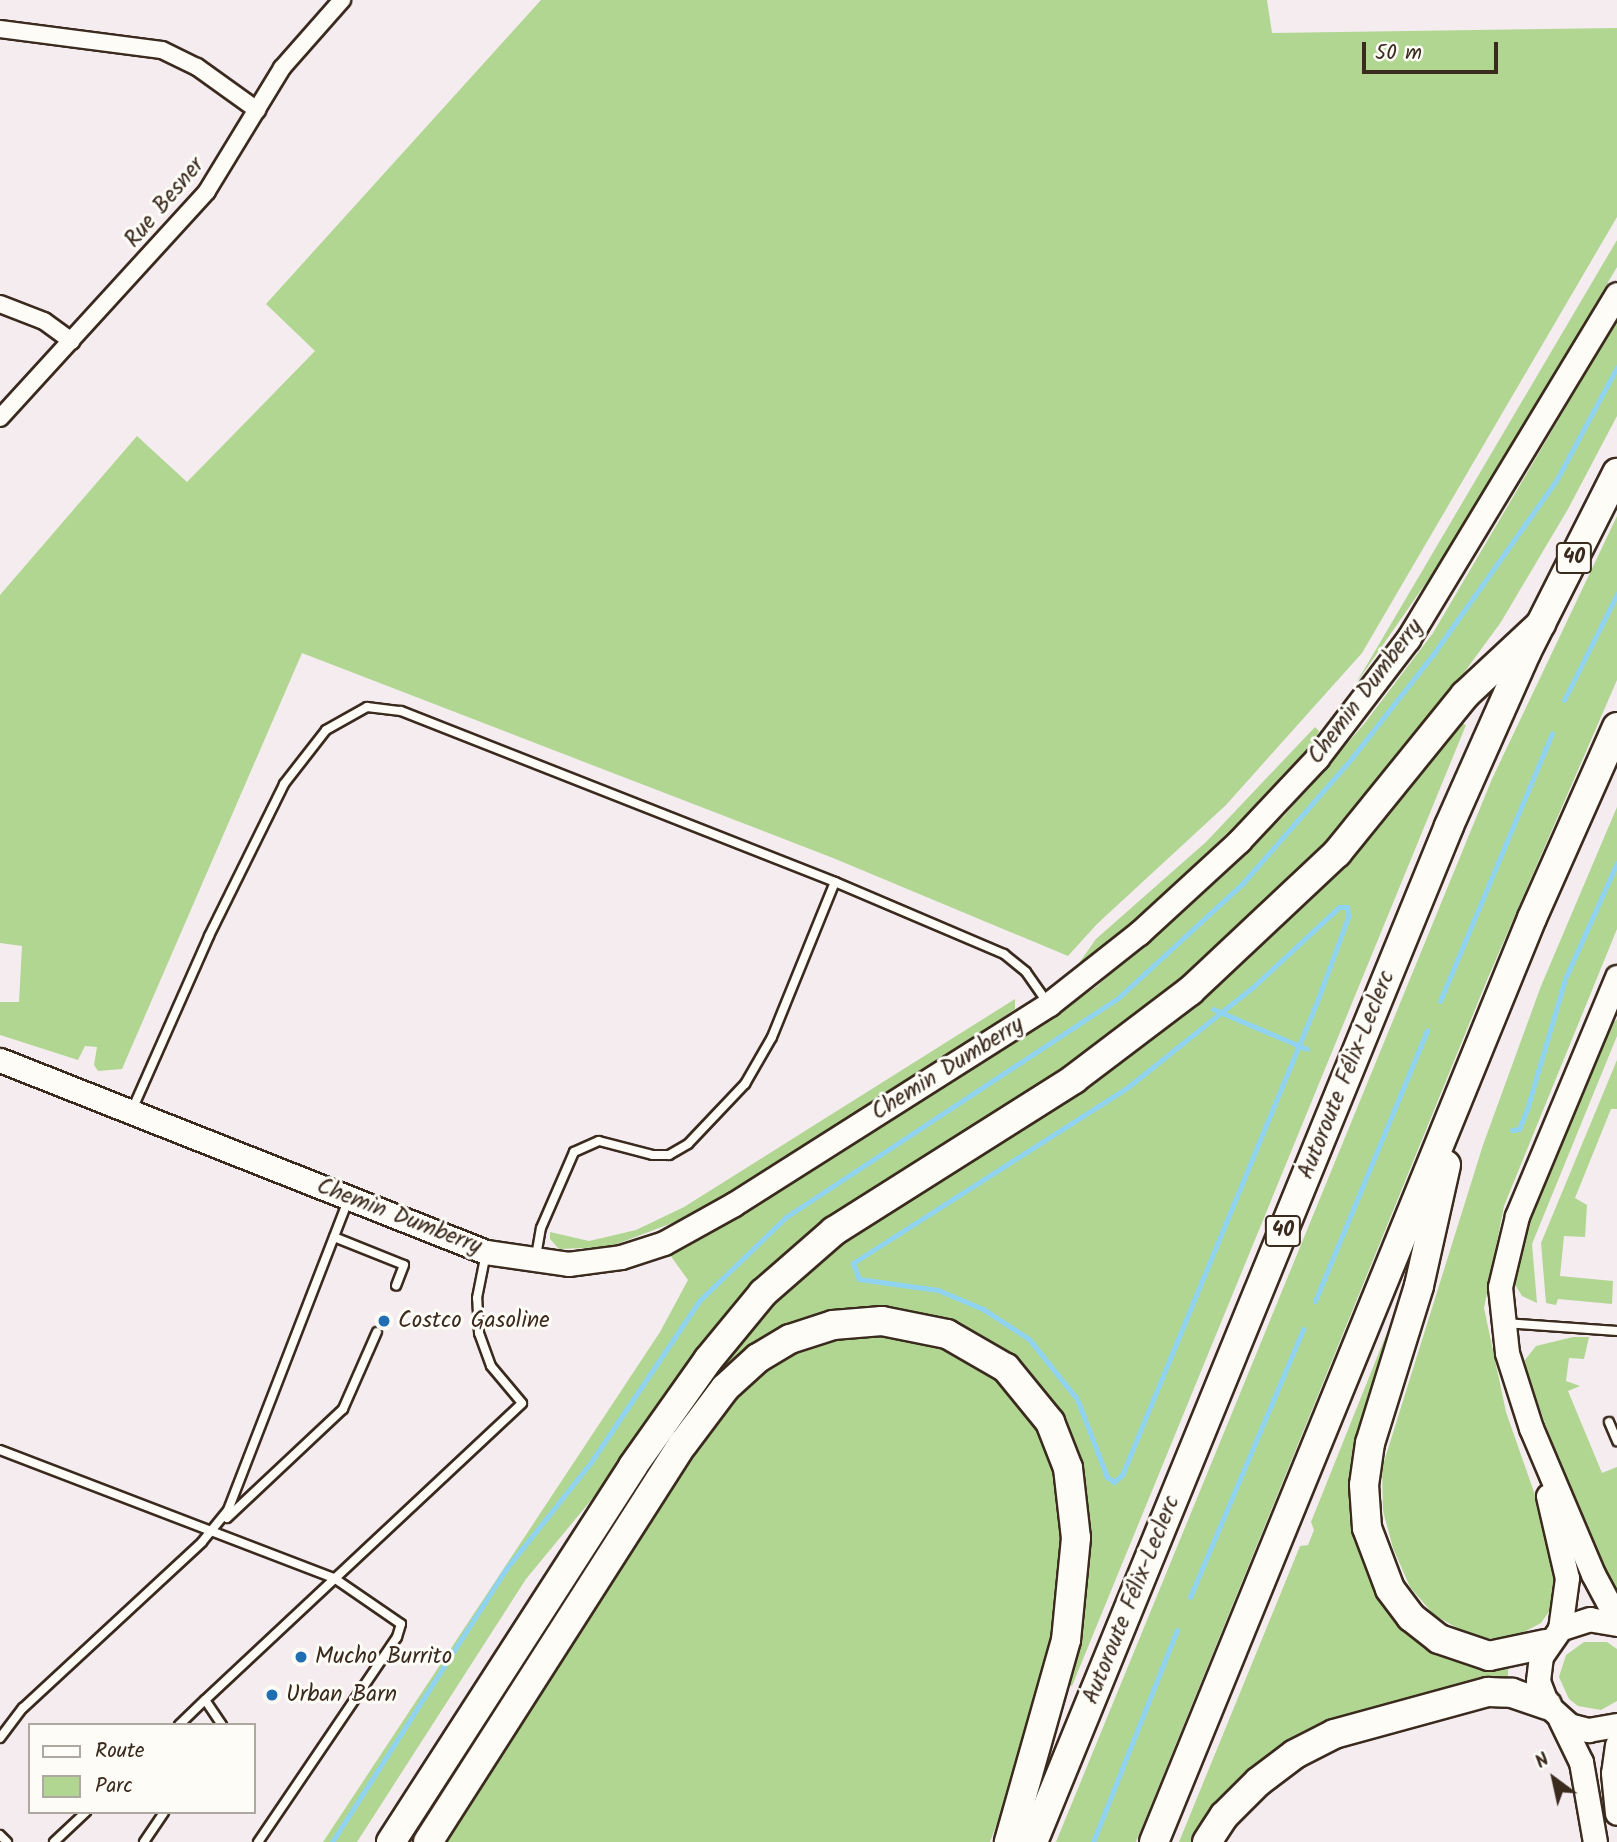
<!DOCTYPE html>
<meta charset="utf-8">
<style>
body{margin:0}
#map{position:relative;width:1617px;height:1842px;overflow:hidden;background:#f5ecef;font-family:Kalam,sans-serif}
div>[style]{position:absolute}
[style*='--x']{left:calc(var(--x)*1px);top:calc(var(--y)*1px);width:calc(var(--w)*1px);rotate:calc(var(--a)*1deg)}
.green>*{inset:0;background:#b0d692}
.stream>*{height:5px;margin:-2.5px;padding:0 2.5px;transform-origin:2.5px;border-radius:2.5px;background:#90d3f1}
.roads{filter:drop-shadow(2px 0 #3b2a1e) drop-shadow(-2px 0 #3b2a1e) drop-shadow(0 2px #3b2a1e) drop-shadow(0 -2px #3b2a1e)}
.lane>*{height:8px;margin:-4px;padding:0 4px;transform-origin:4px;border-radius:4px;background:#fdfcf7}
.street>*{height:16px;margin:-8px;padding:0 8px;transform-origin:8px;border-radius:8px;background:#fdfcf7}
.secondary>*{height:23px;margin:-11.5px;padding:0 11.5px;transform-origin:11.5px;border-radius:11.5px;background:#fdfcf7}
.highway>*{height:28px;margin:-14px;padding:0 14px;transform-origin:14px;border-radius:14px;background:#fdfcf7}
.dots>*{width:19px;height:19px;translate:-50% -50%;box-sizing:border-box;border:4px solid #fdfcf7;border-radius:50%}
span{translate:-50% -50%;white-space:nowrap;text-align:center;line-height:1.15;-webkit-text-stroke:6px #fdfcf7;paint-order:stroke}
.shield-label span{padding:2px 5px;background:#fdfcf7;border:2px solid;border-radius:5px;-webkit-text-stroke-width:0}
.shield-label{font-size:21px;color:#3b2a1e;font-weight:700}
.street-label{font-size:23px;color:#3b2a1e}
.poi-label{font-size:23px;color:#3b2a1e}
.left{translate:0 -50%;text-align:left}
.legend{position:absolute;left:28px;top:1723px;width:228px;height:91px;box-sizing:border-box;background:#fdfcf7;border:2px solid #afa8a0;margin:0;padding:9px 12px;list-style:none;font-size:21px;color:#3b2a1e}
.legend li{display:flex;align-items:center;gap:14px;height:35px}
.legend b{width:35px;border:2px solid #afa8a0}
.north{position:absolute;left:1519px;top:1744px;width:70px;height:70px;-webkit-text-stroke:5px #fdfcf7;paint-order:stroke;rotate:327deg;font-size:19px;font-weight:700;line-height:28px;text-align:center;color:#3b2a1e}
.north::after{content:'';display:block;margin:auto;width:24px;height:32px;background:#3b2a1e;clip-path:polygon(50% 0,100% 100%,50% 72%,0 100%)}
.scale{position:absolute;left:1362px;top:42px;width:136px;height:32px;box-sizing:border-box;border:4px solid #3b2a1e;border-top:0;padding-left:9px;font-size:21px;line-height:24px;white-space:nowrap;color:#3b2a1e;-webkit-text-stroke:5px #fdfcf7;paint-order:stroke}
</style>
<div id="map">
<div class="green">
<i style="clip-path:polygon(541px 0,1267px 0,1272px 33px,1617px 28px,1617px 217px,1362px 653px,1226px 805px,1097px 924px,1068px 956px,833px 858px,302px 653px,122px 1069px,98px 1071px,94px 1065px,97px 1047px,85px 1046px,78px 1060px,0 1035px,0 1002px,19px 1002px,22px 946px,0 943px,0 595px,137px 436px,187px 482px,315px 351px,266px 304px)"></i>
<i style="clip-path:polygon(1617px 240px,1617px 267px,1460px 534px,1355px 685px)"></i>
<i style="clip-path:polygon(1617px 320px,1617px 416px,1568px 509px,1501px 622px,1439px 707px,1330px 839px,1270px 902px,1165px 996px,755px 1284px,680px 1373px,597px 1493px,526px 1579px,357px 1842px,323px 1842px,660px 1332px,688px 1280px,670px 1255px,730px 1222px,1096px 987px,1284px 816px,1364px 724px,1433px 633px)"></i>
<i style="clip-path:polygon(1617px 516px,1617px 680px,1487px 980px,1136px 1842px,1056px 1842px,1492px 779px)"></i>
<i style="clip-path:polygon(1458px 722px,1466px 725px,1072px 1686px,1066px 1685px,1059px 1420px,1036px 1381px,1010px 1355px,977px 1333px,932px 1316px,891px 1308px,849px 1308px,812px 1317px,773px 1334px,583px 1579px,635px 1481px,760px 1312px,822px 1255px,1049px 1111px)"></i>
<i style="clip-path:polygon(1315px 727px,1319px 731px,1314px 742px,1236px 825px,1109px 944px,1079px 963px,1096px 939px,1206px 842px)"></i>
<i style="clip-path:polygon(1617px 807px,1617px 929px,1504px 1206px,1484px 1308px,1506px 1412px,1555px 1552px,1558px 1579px,1553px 1606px,1541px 1623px,1513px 1638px,1477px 1639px,1434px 1615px,1410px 1587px,1393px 1548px,1383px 1511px,1382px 1468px,1483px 1145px,1541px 986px)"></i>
<i style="clip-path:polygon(1015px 999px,1015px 1009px,960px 1047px,688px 1217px,609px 1247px,559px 1249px,550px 1239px,550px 1232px,589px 1241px,602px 1238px,636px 1230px,684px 1207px)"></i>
<i style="clip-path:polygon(1617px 1019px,1617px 1036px,1532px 1244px,1537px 1303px,1522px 1296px,1514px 1283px,1525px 1229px,1608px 1029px)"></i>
<i style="clip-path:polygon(1617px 1060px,1617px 1109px,1611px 1109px,1575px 1198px,1587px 1205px,1585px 1237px,1564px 1236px,1560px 1276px,1613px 1281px,1612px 1304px,1558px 1299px,1556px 1305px,1546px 1303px,1541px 1243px)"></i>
<i style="clip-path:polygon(1396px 1310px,1402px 1312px,1356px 1535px,1362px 1556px,1379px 1595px,1444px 1654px,1480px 1667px,1508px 1668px,1508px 1682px,1357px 1717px,1196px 1842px,1179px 1842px,1300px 1546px,1308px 1545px,1314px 1530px,1311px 1522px)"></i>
<i style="clip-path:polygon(866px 1331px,937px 1341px,995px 1376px,1039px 1429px,1055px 1466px,1064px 1539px,1054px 1638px,1013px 1781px,990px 1842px,446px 1842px,700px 1442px,747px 1379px,797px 1346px)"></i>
<i style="clip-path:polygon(1573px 1337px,1589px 1337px,1584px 1359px,1569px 1358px,1566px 1381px,1580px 1386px,1568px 1391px,1602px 1473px,1617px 1467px,1617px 1601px,1593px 1553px,1526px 1372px,1525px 1360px,1536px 1346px)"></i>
<i style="clip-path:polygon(1584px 1642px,1607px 1642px,1617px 1649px,1617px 1701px,1601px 1710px,1578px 1706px,1569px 1699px,1559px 1677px,1566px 1655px)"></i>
</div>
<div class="stream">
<i style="--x:1564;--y:700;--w:119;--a:-63.4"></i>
<i style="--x:1339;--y:907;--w:8;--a:0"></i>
<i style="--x:1347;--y:907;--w:10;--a:84"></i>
<i style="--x:1348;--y:917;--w:87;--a:110.1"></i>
<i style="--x:1318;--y:999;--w:515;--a:112.38"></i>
<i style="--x:1122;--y:1475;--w:11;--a:139"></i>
<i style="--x:1114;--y:1482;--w:9;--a:-144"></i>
<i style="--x:1107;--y:1477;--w:84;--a:-111"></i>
<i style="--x:1077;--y:1399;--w:77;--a:-128.7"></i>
<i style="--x:1029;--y:1339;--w:55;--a:-146.9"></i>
<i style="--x:983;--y:1309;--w:49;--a:-157.1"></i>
<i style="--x:938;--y:1290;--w:80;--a:-172.1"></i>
<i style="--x:859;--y:1279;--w:17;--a:-111"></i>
<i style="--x:853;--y:1263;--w:326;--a:-32.6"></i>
<i style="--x:1128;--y:1087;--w:160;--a:-38.7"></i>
<i style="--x:1253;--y:987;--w:117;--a:-42.9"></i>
<i style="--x:1440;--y:1001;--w:290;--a:-67.3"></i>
<i style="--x:1213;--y:1009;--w:102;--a:23.1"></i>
<i style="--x:1512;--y:1130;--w:7;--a:-8"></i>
<i style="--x:1519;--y:1129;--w:22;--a:-68"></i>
<i style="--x:1527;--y:1109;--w:135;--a:-73.7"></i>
<i style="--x:1565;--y:979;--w:127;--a:-65.9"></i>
<i style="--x:1315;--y:1301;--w:293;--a:-67.5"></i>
<i style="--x:1190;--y:1597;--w:291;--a:-67.1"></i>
<i style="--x:332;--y:1842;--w:324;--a:-57.5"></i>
<i style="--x:506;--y:1569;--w:137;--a:-51.5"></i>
<i style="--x:591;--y:1462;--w:194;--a:-56.1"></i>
<i style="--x:699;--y:1301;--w:121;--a:-44"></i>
<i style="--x:786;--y:1217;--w:396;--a:-33.4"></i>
<i style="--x:1117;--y:999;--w:170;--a:-42.6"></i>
<i style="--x:1242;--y:884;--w:166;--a:-48.9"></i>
<i style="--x:1351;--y:759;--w:135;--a:-51.9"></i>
<i style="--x:1434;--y:653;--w:213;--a:-54.7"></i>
<i style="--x:1557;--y:479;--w:127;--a:-61.8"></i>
<i style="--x:1093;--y:1842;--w:228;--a:-68.4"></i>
</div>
<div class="roads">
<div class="lane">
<i style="--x:132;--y:1110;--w:190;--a:-66.1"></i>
<i style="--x:209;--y:936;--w:169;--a:-63.7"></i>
<i style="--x:284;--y:784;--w:68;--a:-52.1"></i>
<i style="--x:326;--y:730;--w:47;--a:-29.3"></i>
<i style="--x:367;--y:707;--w:34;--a:7"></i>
<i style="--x:401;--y:711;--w:466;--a:21.5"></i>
<i style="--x:334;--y:1237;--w:75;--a:21.8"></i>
<i style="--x:404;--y:1265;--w:22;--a:111"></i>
<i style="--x:536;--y:1256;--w:28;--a:-80"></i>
<i style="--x:541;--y:1228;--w:83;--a:-66.5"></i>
<i style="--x:574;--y:1152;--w:27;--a:-24"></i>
<i style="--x:599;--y:1141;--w:56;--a:14.5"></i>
<i style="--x:653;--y:1155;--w:16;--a:0"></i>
<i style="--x:669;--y:1155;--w:22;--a:-30"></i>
<i style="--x:688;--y:1144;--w:83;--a:-46.5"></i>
<i style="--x:745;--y:1084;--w:54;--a:-60.1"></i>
<i style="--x:772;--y:1037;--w:167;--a:-67.9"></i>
<i style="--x:835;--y:882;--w:184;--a:23.1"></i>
<i style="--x:1004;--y:954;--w:28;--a:39"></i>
<i style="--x:1026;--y:972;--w:38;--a:55"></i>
<i style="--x:1505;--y:1323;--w:112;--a:4.1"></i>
<i style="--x:1609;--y:1422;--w:21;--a:67"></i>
<i style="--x:0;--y:1450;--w:358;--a:21"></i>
<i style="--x:334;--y:1578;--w:81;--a:34.5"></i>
<i style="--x:401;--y:1624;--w:14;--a:107"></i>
<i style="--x:397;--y:1637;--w:248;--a:124.1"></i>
<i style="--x:227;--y:1518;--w:159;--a:-43.2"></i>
<i style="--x:343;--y:1409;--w:84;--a:-66.2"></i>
<i style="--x:179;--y:1725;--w:36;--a:-44"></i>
<i style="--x:222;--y:1725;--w:30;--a:-124"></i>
<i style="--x:205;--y:1700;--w:434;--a:-43.1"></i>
<i style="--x:522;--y:1403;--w:48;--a:-130"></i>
<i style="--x:491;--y:1366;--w:35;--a:-110"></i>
<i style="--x:479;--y:1333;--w:35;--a:-93"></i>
<i style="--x:477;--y:1298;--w:46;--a:-78.7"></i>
<i style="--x:0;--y:1738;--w:38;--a:-53"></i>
<i style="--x:23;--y:1708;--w:244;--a:-42.8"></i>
<i style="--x:202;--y:1542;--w:41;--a:-50.9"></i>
<i style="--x:228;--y:1510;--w:331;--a:-68.8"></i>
<i style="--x:0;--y:1835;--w:10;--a:45"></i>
<i style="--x:54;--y:1842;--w:44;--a:-43.2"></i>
<i style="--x:144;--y:1842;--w:36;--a:-56"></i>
</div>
<div class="street">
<i style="--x:0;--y:29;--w:163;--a:7.4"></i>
<i style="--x:162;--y:50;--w:39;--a:26"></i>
<i style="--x:197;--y:67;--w:74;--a:35.6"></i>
<i style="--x:0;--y:304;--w:47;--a:21.1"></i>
<i style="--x:44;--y:321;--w:34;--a:36"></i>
<i style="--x:0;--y:418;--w:307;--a:-47.6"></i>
<i style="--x:207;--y:191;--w:144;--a:-58.6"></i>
<i style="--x:282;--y:68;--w:91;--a:-48.6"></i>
</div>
<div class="secondary">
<i style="--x:1617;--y:977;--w:259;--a:112.7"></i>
<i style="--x:1517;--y:1216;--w:73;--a:103.5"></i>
<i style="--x:1500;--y:1287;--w:66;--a:83.9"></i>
<i style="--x:1507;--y:1353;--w:79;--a:72.3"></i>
<i style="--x:1531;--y:1428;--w:159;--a:67"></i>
<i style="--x:1593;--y:1574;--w:51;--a:61.9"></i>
<i style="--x:0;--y:1060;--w:523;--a:21.56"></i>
<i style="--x:486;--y:1252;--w:83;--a:8.3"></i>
<i style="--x:568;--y:1264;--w:53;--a:-7.5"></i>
<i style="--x:621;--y:1257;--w:45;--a:-18"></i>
<i style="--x:664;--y:1243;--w:80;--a:-29.1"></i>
<i style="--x:734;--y:1204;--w:373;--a:-32.4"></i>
<i style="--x:1049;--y:1004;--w:115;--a:-38.3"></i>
<i style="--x:1139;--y:933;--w:136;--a:-42.6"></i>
<i style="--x:1239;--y:841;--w:114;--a:-46.8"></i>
<i style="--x:1317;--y:758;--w:150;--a:-52.6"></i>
<i style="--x:1408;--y:639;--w:403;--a:-58.8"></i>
<i style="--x:1548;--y:1496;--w:84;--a:77"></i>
<i style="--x:1567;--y:1578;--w:51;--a:97.8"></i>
<i style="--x:1617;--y:1624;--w:27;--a:-170"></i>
<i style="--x:1590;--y:1619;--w:32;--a:162"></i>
<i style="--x:1560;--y:1629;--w:33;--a:125"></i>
<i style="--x:1541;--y:1656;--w:25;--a:97"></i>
<i style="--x:1538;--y:1681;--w:26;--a:69"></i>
<i style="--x:1547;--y:1705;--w:30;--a:42"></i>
<i style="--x:1569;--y:1725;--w:20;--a:15"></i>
<i style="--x:1588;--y:1730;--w:29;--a:-10"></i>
<i style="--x:1560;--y:1719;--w:48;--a:64"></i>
<i style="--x:1581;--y:1762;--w:81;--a:80.1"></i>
<i style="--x:1617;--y:1745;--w:28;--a:98"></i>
<i style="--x:1613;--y:1773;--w:40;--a:84.3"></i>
</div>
<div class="highway">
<i style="--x:1446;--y:1165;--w:124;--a:102.6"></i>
<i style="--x:1419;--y:1286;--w:164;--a:107.3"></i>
<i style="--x:1370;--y:1443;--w:42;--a:98.1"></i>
<i style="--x:1364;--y:1485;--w:43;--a:86"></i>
<i style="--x:1367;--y:1528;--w:65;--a:69.3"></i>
<i style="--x:1390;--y:1589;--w:35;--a:53"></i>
<i style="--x:1411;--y:1617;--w:36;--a:38"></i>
<i style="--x:1439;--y:1639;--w:53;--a:18.8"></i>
<i style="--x:1489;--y:1656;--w:58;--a:-11.9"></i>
<i style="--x:391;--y:1842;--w:447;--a:-57.2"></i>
<i style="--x:633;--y:1466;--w:130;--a:-54.7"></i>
<i style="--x:708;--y:1360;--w:87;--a:-50.6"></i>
<i style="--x:763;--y:1293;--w:94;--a:-41.1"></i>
<i style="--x:834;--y:1231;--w:284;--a:-32.3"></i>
<i style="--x:1074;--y:1079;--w:146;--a:-37.2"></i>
<i style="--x:1190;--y:991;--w:202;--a:-43.2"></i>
<i style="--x:1337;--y:853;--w:203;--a:-51"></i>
<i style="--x:1465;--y:695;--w:104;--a:-43.1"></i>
<i style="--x:428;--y:1842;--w:473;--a:-57.4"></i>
<i style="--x:683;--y:1444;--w:70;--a:-53.1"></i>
<i style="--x:725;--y:1388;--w:45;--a:-42.3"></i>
<i style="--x:758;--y:1358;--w:37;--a:-31"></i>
<i style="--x:790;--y:1339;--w:45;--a:-18"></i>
<i style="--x:833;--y:1325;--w:49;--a:-4.7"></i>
<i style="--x:882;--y:1321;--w:66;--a:11.3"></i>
<i style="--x:947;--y:1334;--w:68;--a:30"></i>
<i style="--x:1006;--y:1368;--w:70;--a:50.8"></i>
<i style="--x:1050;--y:1422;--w:49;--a:68.6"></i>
<i style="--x:1068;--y:1468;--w:70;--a:83.5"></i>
<i style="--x:1076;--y:1538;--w:102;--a:95.6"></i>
<i style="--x:1066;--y:1640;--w:210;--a:105.8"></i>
<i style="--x:1033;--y:1842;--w:1098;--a:-67.73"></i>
<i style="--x:1449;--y:826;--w:189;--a:-66"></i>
<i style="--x:1526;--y:653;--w:202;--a:-63.2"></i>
<i style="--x:1154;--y:1842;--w:998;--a:-67.75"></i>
<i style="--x:1532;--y:918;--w:209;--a:-66"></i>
<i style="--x:1207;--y:1842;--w:31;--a:-57"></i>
<i style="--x:1224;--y:1816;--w:48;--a:-45"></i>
<i style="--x:1258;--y:1782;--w:46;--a:-37.1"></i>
<i style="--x:1295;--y:1754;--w:44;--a:-27.1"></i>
<i style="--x:1334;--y:1734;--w:160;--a:-15.3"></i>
<i style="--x:1488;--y:1692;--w:24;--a:2"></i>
<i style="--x:1512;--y:1693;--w:37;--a:19"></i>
</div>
</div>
<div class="dots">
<i style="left:384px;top:1321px;background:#1f6fb2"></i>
<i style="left:301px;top:1657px;background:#1f6fb2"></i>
<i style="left:272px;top:1695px;background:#1f6fb2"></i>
</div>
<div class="shield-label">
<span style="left:1574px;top:558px">40</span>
<span style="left:1283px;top:1231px">40</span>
</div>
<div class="street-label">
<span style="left:165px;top:203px;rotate:-50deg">Rue Besner</span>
<span style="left:1366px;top:692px;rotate:-53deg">Chemin Dumberry</span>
<span style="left:948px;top:1069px;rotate:-32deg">Chemin Dumberry</span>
<span style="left:1347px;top:1075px;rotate:-68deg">Autoroute Félix-Leclerc</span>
<span style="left:399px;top:1217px;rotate:21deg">Chemin Dumberry</span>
<span style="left:1132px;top:1600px;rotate:-68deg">Autoroute Félix-Leclerc</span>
</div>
<div class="poi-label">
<span class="left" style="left:398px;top:1321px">Costco Gasoline</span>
<span class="left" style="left:315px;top:1657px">Mucho Burrito</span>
<span class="left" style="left:286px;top:1695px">Urban Barn</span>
</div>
<ul class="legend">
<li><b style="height:9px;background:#fdfcf7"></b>Route</li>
<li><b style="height:19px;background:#b0d692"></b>Parc</li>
</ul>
<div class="north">N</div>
<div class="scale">50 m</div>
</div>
